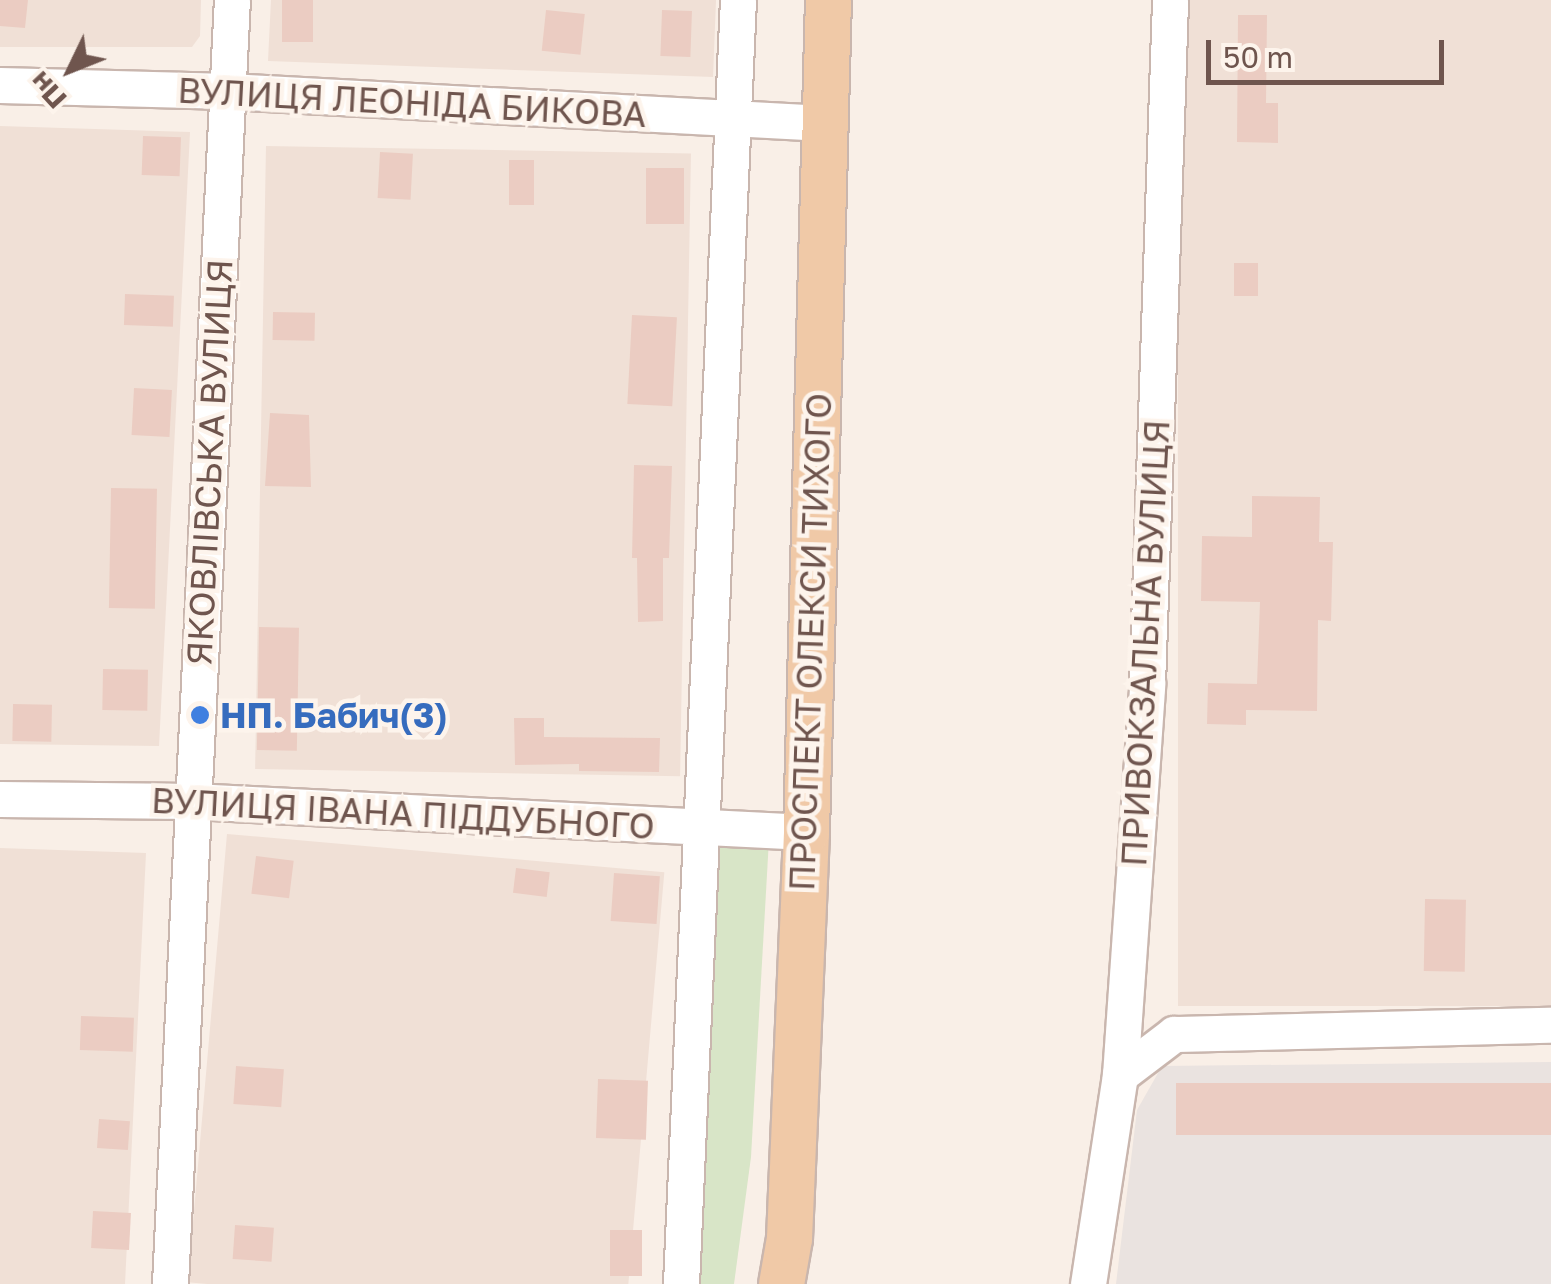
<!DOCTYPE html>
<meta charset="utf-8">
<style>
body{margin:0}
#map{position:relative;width:1551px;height:1284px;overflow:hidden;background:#f9efe7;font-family:"Golos Text",sans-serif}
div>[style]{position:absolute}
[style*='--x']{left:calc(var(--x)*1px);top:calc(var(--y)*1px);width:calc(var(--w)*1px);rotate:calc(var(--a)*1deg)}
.residential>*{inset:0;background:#f0e0d6;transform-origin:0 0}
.industrial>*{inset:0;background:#eae3e0}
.green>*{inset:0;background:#d8e5c7}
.building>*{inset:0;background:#ebccc2;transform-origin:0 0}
.roads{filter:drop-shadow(2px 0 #c9b6ae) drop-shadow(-2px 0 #c9b6ae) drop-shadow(0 2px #c9b6ae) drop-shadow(0 -2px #c9b6ae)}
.minor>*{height:35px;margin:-17.5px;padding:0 17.5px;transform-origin:17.5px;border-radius:17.5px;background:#fff}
.major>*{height:45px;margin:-22.5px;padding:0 22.5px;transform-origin:22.5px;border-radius:22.5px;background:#f0c9a7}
.dots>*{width:28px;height:28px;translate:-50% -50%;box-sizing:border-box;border:5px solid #fdf4ec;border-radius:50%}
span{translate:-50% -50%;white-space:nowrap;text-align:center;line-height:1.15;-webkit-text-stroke:9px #fdf4ec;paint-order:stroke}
.street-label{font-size:35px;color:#6f554e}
.shop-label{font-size:35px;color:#366cbe;font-weight:700}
.left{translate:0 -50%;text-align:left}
.north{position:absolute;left:20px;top:20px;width:100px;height:100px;-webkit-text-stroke:8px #fdf4ec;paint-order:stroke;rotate:227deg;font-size:28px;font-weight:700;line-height:40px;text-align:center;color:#6f554e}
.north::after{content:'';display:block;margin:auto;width:35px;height:45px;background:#6f554e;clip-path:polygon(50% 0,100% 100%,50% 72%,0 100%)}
.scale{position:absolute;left:1206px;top:40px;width:238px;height:45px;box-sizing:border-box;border:5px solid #6f554e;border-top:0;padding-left:12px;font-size:30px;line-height:35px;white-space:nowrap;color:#6f554e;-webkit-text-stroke:8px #fdf4ec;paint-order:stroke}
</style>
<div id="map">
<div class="residential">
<i style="clip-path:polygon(0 0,201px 0,200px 36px,192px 47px,0 47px)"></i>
<i style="clip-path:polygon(271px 0,716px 0,713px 77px,268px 61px)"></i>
<i style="left:1178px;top:0;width:373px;height:1006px"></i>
<i style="clip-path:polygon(0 126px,190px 132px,159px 746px,0 744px)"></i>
<i style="left:266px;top:146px;width:425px;height:623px;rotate:1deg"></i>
<i style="left:227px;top:834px;width:439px;height:450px;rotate:5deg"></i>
<i style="clip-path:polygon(0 848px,146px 853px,125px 1284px,0 1284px)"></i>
</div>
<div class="industrial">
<i style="clip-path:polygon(1551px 1062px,1551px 1284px,1116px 1284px,1137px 1110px,1162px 1066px)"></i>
</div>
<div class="green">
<i style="clip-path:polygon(710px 836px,769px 839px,751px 1157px,734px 1284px,690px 1284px)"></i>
</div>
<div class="building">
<i style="clip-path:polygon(0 0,28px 0,25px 28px,0 26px)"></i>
<i style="left:282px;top:0;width:31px;height:42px"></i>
<i style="left:546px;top:10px;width:39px;height:41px;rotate:6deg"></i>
<i style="left:662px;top:10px;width:30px;height:46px;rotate:2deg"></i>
<i style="clip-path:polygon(1238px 15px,1267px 15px,1266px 103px,1278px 103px,1278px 143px,1237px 142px)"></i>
<i style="left:143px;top:136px;width:38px;height:39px;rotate:2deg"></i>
<i style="left:380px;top:152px;width:33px;height:46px;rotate:3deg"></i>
<i style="left:509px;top:160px;width:25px;height:45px"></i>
<i style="left:646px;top:168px;width:38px;height:56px"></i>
<i style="left:1234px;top:263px;width:24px;height:33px"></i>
<i style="left:125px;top:294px;width:49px;height:31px;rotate:2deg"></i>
<i style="left:273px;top:312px;width:42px;height:28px;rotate:1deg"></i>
<i style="left:632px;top:315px;width:45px;height:89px;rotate:3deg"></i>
<i style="left:134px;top:388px;width:38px;height:47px;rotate:3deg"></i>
<i style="clip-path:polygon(270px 413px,309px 415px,311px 487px,265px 486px)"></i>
<i style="clip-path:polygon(634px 465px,672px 466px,669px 558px,663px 558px,663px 621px,638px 622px,637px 558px,632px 558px)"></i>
<i style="left:111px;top:488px;width:46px;height:120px;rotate:1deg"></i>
<i style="clip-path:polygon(1252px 496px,1320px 497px,1319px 542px,1333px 542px,1331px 621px,1318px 620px,1317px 711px,1246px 710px,1246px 725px,1207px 724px,1208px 683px,1257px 684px,1260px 602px,1201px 601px,1202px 536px,1252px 537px)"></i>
<i style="left:259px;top:627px;width:40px;height:123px;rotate:1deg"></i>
<i style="left:103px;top:669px;width:45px;height:41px;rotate:1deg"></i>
<i style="left:13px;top:704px;width:39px;height:37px;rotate:1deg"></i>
<i style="clip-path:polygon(514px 718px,544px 718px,544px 737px,660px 738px,659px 772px,579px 771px,579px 764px,515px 765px)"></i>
<i style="left:256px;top:856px;width:38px;height:38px;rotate:7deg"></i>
<i style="left:516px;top:868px;width:34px;height:25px;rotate:7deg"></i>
<i style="left:614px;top:873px;width:46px;height:48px;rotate:4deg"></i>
<i style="left:1425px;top:899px;width:41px;height:72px;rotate:1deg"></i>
<i style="left:81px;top:1016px;width:53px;height:34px;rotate:2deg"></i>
<i style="left:236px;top:1066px;width:48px;height:38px;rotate:4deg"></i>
<i style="left:598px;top:1079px;width:50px;height:59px;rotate:2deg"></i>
<i style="left:1551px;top:1083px;width:52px;height:375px;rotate:90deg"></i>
<i style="left:99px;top:1119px;width:31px;height:29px;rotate:4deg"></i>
<i style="left:93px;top:1211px;width:38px;height:37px;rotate:3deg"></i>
<i style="left:235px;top:1225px;width:39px;height:34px;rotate:4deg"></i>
<i style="left:610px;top:1230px;width:32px;height:46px"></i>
</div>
<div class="roads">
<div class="minor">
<i style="--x:0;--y:85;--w:228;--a:1.5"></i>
<i style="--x:228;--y:91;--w:597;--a:3.07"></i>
<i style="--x:0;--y:799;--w:192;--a:0.6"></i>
<i style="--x:192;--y:801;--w:615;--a:2.89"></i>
<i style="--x:1120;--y:1075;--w:68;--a:-37.2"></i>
<i style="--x:1174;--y:1034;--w:377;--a:-1.4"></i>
<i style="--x:170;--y:1284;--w:1285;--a:-87.24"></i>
<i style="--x:681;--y:1284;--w:1285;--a:-87.46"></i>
<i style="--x:1088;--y:1284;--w:211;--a:-81.3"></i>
<i style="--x:1120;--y:1075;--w:392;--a:-86"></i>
<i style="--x:1147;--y:684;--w:684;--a:-88.07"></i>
</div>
<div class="major">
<i style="--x:781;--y:1284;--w:47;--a:-80.1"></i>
<i style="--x:789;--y:1238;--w:406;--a:-87.6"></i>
<i style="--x:806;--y:832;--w:832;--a:-88.49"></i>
</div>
</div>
<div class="dots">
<i style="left:200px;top:715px;background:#3f7fe0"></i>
</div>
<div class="street-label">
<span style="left:412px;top:102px;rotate:3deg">ВУЛИЦЯ ЛЕОНІДА БИКОВА</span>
<span style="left:209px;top:462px;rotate:-87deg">ЯКОВЛІВСЬКА ВУЛИЦЯ</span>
<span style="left:810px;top:642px;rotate:-88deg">ПРОСПЕКТ ОЛЕКСИ ТИХОГО</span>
<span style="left:1145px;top:643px;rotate:-87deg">ПРИВОКЗАЛЬНА ВУЛИЦЯ</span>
<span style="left:403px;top:813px;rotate:3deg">ВУЛИЦЯ ІВАНА ПІДДУБНОГО</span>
</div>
<div class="shop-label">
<span class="left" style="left:220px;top:715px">НП. Бабич(3)</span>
</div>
<div class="north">Пн</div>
<div class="scale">50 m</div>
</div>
